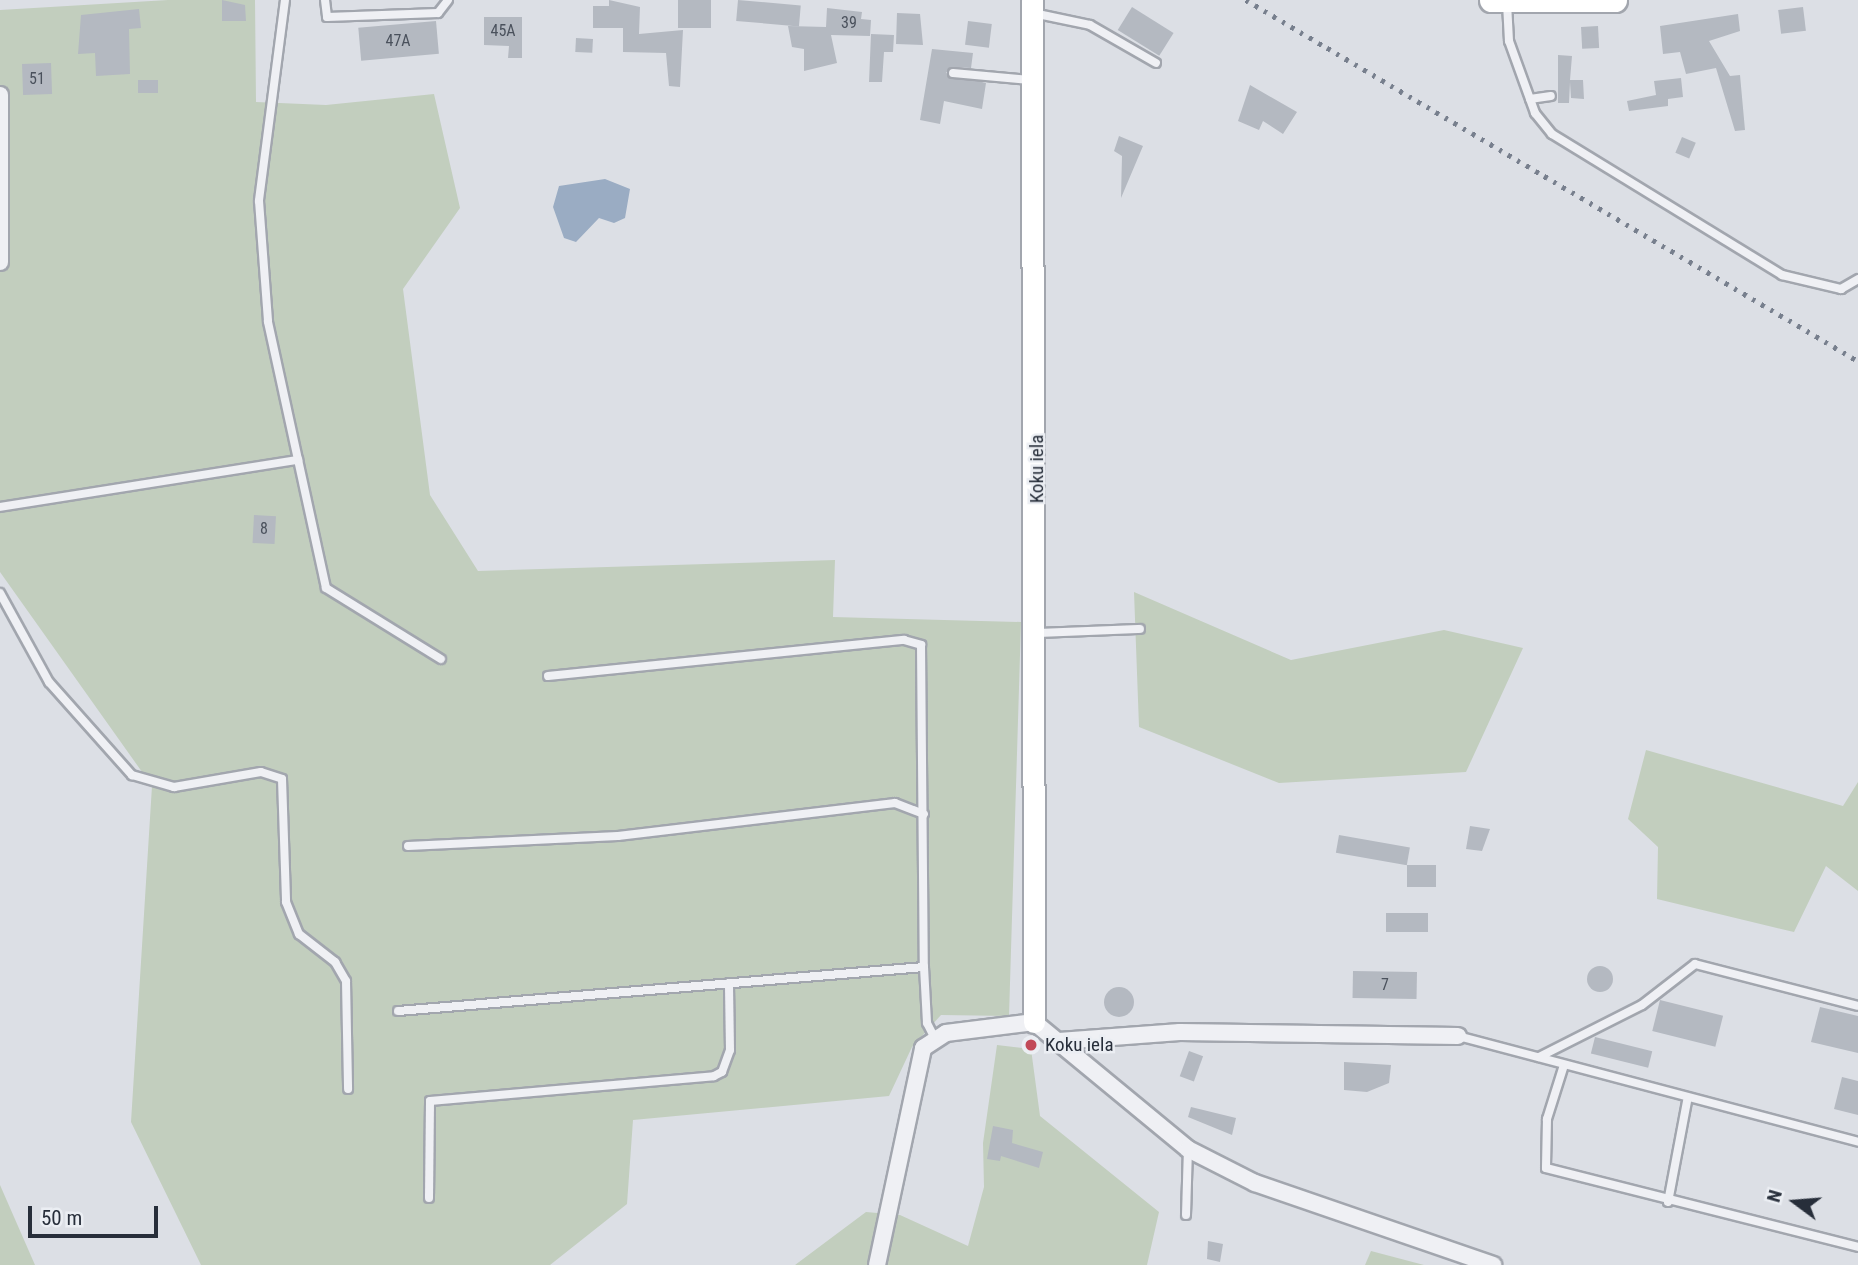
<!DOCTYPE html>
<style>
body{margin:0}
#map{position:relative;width:1858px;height:1265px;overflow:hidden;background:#dcdfe5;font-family:"Roboto Condensed",sans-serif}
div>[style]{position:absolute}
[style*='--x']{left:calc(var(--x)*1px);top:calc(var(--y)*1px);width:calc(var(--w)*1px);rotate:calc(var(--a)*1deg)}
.green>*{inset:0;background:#c2cebe}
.water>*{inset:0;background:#9aacc3}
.building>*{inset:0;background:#b4b9c1;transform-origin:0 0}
.round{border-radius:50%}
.roads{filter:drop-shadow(2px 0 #a2a6ae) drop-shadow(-2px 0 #a2a6ae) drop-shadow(0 2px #a2a6ae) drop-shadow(0 -2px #a2a6ae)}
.lane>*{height:8px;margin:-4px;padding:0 4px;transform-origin:4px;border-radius:4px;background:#eff0f4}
.street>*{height:16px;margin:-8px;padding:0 8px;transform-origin:8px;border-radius:8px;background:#eff0f4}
.secondary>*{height:21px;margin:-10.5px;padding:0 10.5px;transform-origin:10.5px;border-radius:10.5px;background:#fff}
.primary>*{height:23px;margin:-11.5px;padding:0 11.5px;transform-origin:11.5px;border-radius:11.5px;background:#fff}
.rail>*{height:5px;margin-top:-2.5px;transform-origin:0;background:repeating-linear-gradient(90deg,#777f8d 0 3.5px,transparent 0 10.5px)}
.dots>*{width:19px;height:19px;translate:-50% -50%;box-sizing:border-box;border:4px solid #ebeef3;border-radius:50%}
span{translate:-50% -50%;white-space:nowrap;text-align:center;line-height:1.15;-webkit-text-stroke:5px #ebeef3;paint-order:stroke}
.number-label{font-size:16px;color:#4a515c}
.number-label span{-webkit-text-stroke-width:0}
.street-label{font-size:19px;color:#272e3a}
.poi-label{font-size:19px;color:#272e3a}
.left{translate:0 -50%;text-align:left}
.north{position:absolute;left:1760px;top:1167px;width:70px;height:70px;-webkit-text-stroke:5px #ebeef3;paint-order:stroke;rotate:286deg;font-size:19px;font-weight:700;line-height:28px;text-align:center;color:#272e3a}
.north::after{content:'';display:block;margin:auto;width:24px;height:32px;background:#272e3a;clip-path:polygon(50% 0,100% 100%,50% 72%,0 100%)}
.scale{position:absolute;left:28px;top:1206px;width:130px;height:32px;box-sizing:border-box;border:4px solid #272e3a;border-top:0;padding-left:9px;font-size:21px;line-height:24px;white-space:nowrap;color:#272e3a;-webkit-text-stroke:5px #ebeef3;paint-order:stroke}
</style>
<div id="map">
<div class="green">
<i style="clip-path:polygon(168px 0,255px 0,256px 102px,326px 105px,434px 94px,460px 208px,403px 289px,430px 495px,478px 571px,835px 560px,833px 617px,1021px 622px,1009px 1016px,941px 1015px,912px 1047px,889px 1096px,633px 1120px,627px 1204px,550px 1265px,201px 1265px,131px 1122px,152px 786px,0 572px,0 10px)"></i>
<i style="clip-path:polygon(1134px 592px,1291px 660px,1444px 630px,1523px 648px,1466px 772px,1279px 783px,1139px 727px)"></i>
<i style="clip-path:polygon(1646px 750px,1843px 806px,1858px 782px,1858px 891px,1826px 866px,1794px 932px,1657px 899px,1658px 847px,1628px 819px)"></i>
<i style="clip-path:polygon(997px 1045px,1031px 1049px,1040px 1116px,1159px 1212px,1147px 1265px,795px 1265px,866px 1212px,900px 1215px,968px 1246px,984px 1187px,983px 1143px)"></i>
<i style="clip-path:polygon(0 1185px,35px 1265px,0 1265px)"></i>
<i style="clip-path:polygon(1371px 1251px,1424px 1265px,1365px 1265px)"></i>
</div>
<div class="water">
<i style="clip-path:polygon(605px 179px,630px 189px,625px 218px,614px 223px,599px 218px,576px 242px,564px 238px,553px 207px,559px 186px)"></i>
</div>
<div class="building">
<i style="clip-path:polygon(222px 0,245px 5px,246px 21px,222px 21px)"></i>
<i style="clip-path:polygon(609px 0,640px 7px,639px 34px,683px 30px,680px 87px,669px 86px,666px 53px,623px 52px,623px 28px,593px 28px,593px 6px,609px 6px)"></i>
<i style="left:678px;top:0;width:33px;height:28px"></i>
<i style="left:738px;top:0;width:63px;height:21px;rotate:5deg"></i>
<i style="left:1132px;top:7px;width:49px;height:27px;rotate:32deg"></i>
<i style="left:1803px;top:7px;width:24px;height:25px;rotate:83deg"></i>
<i style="clip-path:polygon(827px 8px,862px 12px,861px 19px,871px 20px,870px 36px,831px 35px,837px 63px,804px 71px,804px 49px,792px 47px,788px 26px,826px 27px)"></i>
<i style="clip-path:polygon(139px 9px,141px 28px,129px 29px,130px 74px,96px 76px,95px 53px,78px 54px,81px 15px)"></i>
<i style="clip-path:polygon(897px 13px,920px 14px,923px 45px,896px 44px)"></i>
<i style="clip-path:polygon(1738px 14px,1740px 31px,1709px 41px,1730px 76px,1740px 75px,1745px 130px,1735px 131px,1716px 68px,1686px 74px,1680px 52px,1663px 54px,1660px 26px)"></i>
<i style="clip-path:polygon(484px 17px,522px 17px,522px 58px,508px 58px,509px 46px,484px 45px)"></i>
<i style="left:436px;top:21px;width:33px;height:78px;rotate:85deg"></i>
<i style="left:968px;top:21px;width:24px;height:24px;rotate:7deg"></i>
<i style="left:1598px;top:26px;width:22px;height:17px;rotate:87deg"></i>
<i style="clip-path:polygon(871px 34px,894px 35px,893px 52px,884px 52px,882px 82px,869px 82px)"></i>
<i style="left:576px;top:38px;width:17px;height:14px;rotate:3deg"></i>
<i style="clip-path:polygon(932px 49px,973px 53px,971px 68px,951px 67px,946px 73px,986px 83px,982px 109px,944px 101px,940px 124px,920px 120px)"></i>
<i style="clip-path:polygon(1558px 55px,1572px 56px,1570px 80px,1583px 80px,1584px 99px,1571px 98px,1570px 82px,1569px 103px,1558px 103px)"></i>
<i style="left:51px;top:63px;width:31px;height:29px;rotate:88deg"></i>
<i style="clip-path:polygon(1681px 78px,1683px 97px,1668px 99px,1668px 106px,1629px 111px,1627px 101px,1656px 95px,1654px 81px)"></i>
<i style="left:138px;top:80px;width:20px;height:13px"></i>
<i style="clip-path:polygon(1250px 85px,1297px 112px,1283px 134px,1263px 121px,1259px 130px,1238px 121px)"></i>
<i style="clip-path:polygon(1119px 136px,1143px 146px,1121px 198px,1122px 156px,1114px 151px)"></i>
<i style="left:1682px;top:137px;width:15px;height:17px;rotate:23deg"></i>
<i style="left:254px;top:515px;width:22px;height:28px;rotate:3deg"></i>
<i style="clip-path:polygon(1470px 826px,1490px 829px,1482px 851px,1466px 849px)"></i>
<i style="left:1339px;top:835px;width:72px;height:18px;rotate:10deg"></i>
<i style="left:1407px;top:865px;width:29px;height:22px"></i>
<i style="left:1386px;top:913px;width:42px;height:19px"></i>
<i class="round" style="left:1587px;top:966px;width:26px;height:26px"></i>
<i style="left:1353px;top:971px;width:64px;height:27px;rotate:1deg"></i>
<i class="round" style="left:1104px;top:987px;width:30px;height:30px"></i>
<i style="left:1660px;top:1000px;width:65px;height:32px;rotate:14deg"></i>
<i style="clip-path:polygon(1820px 1007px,1858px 1016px,1858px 1053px,1811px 1042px)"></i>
<i style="left:1595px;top:1037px;width:59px;height:17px;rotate:14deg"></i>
<i style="left:1189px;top:1051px;width:15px;height:27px;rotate:20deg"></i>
<i style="clip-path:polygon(1344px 1062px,1391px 1065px,1389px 1083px,1367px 1092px,1344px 1090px)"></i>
<i style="clip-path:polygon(1842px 1077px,1858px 1081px,1858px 1115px,1834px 1109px)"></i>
<i style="clip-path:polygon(1191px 1107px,1236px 1118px,1232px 1135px,1188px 1117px)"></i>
<i style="clip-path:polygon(993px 1126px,1013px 1130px,1012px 1143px,1043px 1152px,1039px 1168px,1001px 1156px,1000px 1161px,987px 1159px)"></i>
<i style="clip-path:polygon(1208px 1241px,1223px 1244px,1220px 1262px,1207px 1259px)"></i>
</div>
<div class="roads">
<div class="lane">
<i style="--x:285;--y:0;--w:203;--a:97.4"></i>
<i style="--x:259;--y:201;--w:121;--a:85.7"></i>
<i style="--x:268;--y:322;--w:272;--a:77.7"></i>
<i style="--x:326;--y:588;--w:135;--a:31.7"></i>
<i style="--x:325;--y:0;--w:17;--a:83"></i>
<i style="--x:327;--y:17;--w:111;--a:-2.1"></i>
<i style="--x:438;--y:13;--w:16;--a:-52"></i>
<i style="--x:1507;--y:3;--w:38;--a:87"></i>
<i style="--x:1509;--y:41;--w:77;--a:70.1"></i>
<i style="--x:1535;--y:113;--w:27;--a:51"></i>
<i style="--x:1552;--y:134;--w:270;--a:31.5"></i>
<i style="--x:1782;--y:275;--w:61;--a:13.3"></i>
<i style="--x:1841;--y:289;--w:20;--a:-30"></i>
<i style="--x:1033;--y:13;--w:58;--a:11.9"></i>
<i style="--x:1090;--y:25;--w:76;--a:29.9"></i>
<i style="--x:953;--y:73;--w:77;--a:5.2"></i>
<i style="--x:1530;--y:99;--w:21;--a:-8"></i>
<i style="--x:0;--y:507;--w:302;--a:-9"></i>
<i style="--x:0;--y:593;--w:102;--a:61.2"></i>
<i style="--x:49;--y:682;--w:125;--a:48.3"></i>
<i style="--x:132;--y:775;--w:44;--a:15.9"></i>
<i style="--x:174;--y:787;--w:88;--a:-9.8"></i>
<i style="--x:261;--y:772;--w:22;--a:18"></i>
<i style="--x:282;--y:779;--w:123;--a:88.1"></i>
<i style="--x:286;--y:902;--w:35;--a:68"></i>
<i style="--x:299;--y:934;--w:46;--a:37.9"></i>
<i style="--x:335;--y:962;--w:22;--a:60"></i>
<i style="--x:346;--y:981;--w:108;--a:88.9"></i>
<i style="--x:1036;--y:633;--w:104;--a:-2.2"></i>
<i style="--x:548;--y:676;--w:358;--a:-5.8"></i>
<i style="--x:904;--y:640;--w:18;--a:16"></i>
<i style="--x:921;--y:645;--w:322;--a:89.5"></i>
<i style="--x:924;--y:967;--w:56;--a:86.9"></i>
<i style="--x:927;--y:1023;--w:18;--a:63"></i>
<i style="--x:408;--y:846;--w:210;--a:-2.7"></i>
<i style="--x:618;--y:836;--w:279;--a:-6.8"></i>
<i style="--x:895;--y:803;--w:31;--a:21"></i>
<i style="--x:398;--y:1011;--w:528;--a:-4.78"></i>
<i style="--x:1458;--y:1036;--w:414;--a:14.8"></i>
<i style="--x:1539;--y:1057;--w:115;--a:-26.8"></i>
<i style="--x:1642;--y:1005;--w:67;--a:-37.7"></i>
<i style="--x:1695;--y:964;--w:168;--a:14.4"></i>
<i style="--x:1564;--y:1065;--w:57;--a:107.5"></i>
<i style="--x:1547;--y:1119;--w:49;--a:91.2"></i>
<i style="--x:1546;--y:1168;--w:322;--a:14.2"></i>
<i style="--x:429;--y:1198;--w:97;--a:-89.4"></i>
<i style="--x:430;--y:1101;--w:285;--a:-5"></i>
<i style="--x:714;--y:1076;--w:9;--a:-27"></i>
<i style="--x:722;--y:1072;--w:23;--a:-70"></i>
<i style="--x:730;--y:1050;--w:67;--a:-90.9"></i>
<i style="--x:1668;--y:1202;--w:103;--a:-79.3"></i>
<i style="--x:1186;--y:1215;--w:66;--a:-88.3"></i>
</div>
<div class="street">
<i style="--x:0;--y:95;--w:167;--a:90"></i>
<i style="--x:1059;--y:1041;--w:121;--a:-4.3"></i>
<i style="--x:1180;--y:1032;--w:278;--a:0.8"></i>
<i style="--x:877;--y:1265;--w:222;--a:-78"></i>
<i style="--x:923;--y:1048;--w:27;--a:-33"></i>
<i style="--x:946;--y:1033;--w:89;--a:-7.1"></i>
<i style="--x:1034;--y:1022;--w:200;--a:39.5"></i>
<i style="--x:1188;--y:1149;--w:75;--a:26.9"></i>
<i style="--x:1255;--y:1183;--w:252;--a:19"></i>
</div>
<div class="secondary">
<i style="--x:1032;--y:0;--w:1022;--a:89.89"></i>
</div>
<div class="primary">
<i style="--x:1491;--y:0;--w:124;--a:0"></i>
</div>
</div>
<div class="rail">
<i style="--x:1246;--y:0;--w:711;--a:30.54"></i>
</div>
<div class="dots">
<i style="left:1031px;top:1045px;background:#c24a58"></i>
</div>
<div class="number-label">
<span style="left:849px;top:23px">39</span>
<span style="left:503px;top:31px">45A</span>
<span style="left:398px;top:41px">47A</span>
<span style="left:37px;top:79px">51</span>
<span style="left:264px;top:529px">8</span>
<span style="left:1385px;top:985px">7</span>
</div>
<div class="street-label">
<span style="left:1037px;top:469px;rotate:-90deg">Koku iela</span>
</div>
<div class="poi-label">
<span class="left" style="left:1045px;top:1045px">Koku iela</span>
</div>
<div class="north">N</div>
<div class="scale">50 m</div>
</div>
